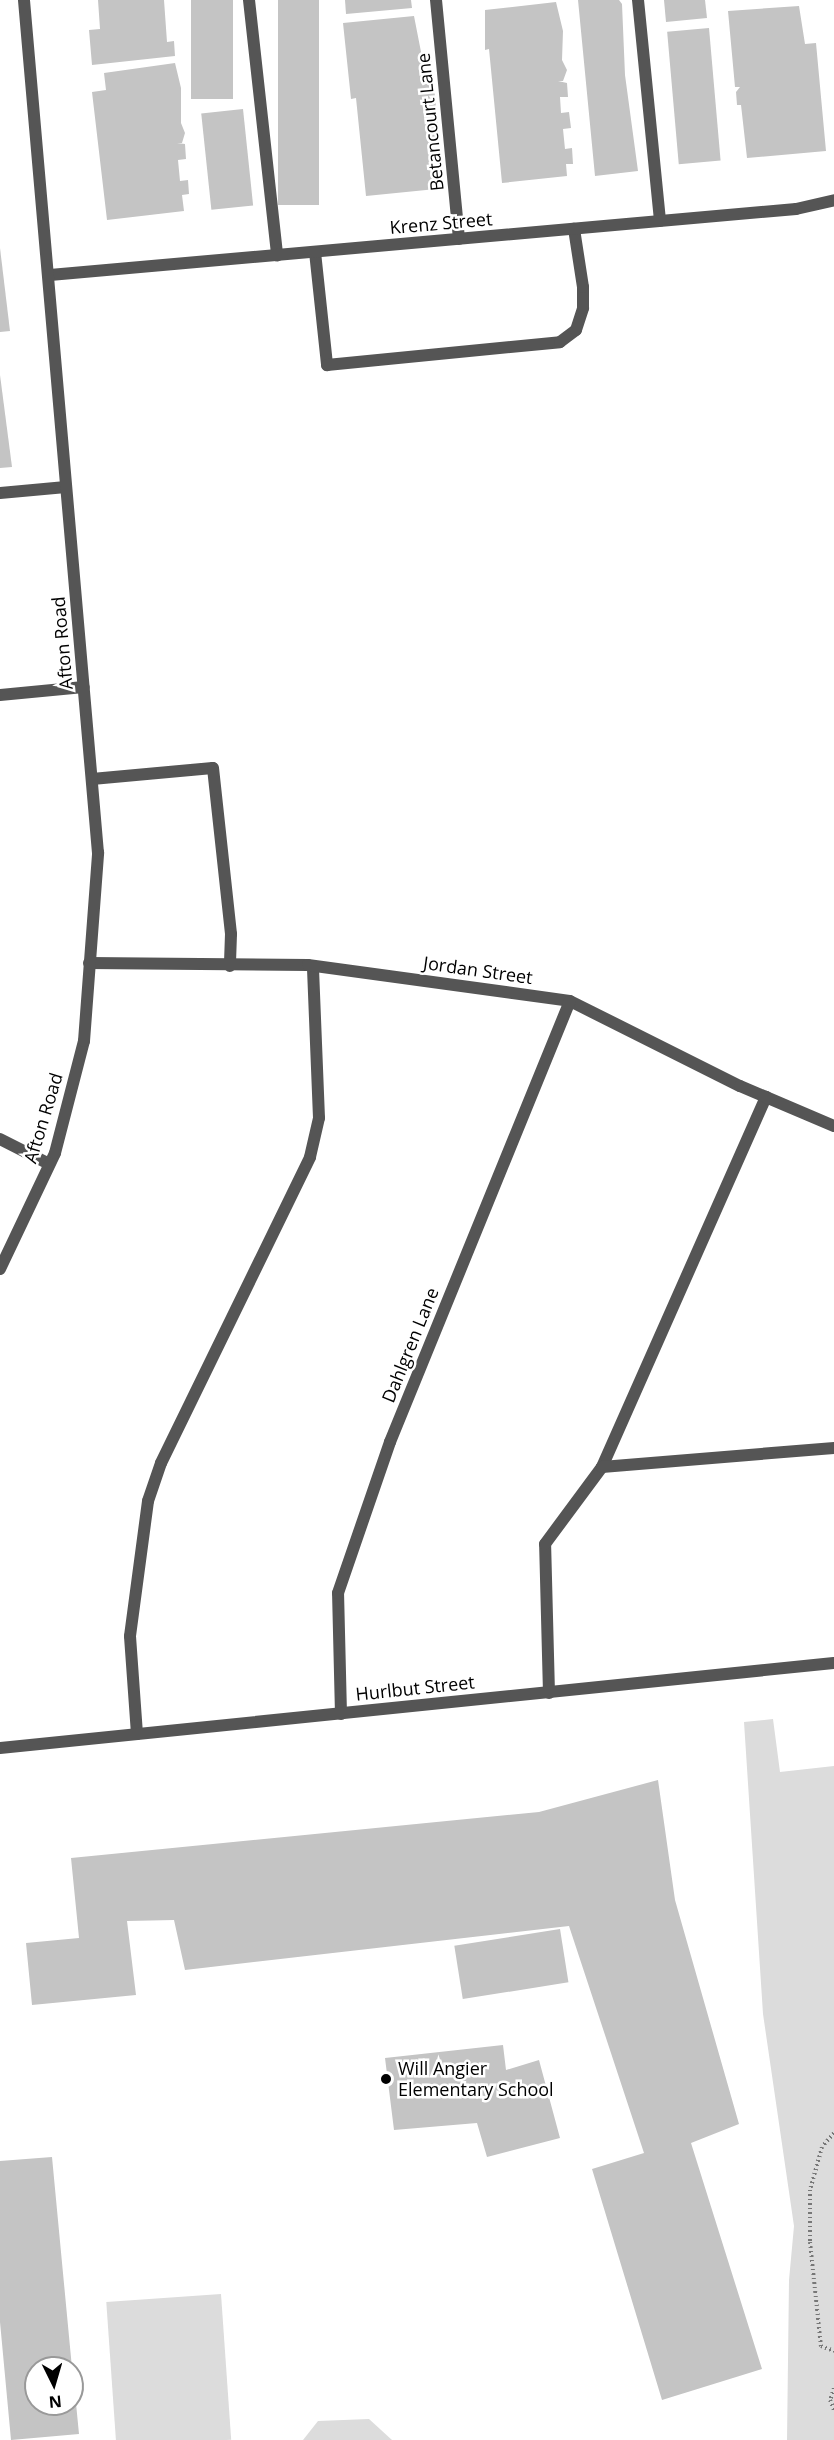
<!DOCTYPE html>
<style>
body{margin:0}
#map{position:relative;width:834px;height:2440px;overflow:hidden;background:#fff;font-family:"Open Sans",sans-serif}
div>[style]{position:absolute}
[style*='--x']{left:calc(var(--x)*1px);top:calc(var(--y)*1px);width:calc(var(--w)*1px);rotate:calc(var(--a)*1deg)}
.green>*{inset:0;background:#dcdcdc;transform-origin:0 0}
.building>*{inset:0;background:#c4c4c4;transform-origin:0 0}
.path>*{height:4px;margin-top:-2px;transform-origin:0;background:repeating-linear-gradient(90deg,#777 0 1.5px,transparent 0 4.5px)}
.service>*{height:12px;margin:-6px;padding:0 6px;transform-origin:6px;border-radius:6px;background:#555}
.minor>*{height:12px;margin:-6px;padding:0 6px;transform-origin:6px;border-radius:6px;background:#555}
.tertiary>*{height:12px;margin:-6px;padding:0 6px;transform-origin:6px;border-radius:6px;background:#555}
.dots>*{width:16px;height:16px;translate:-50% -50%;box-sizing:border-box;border:3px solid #fff;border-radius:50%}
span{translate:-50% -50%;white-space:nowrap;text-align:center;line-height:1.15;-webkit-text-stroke:5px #fff;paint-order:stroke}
.street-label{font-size:18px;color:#000}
.poi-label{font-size:18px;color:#000}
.left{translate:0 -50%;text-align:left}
.north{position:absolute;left:24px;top:2356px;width:60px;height:60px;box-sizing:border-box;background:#fff;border:2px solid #999;border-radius:50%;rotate:175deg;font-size:16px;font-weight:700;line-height:24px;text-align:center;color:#000}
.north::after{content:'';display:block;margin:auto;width:21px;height:27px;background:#000;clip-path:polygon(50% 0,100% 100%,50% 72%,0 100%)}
</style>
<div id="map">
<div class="green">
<i style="clip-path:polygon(773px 1719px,780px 1772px,834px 1766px,834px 2440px,787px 2440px,789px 2280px,794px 2226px,763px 2014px,744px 1722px)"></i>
<i style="left:221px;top:2294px;width:146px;height:115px;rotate:86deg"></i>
<i style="clip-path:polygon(369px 2419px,392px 2440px,303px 2440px,318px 2421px)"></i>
</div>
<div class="building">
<i style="clip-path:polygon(98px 0,164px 0,167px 42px,174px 41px,175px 56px,92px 65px,89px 30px,100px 29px)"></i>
<i style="left:191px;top:0;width:42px;height:99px"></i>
<i style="left:278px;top:0;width:41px;height:205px"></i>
<i style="clip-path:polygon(345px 0,411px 0,412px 8px,346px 14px)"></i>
<i style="clip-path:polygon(578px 0,619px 0,622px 4px,625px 75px,638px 171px,595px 176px)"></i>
<i style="clip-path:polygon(664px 0,705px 0,707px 18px,666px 22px)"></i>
<i style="clip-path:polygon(556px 2px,563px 31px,562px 60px,567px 70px,563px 81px,558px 81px,567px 83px,568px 97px,560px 97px,561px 113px,569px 112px,571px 128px,563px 129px,565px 149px,572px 148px,573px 164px,566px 164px,567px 176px,502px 183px,489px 49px,485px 50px,485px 10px)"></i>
<i style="clip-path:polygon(799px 6px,805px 44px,816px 43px,826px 151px,747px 158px,741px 105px,737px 105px,736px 92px,740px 87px,735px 87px,728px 11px)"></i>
<i style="clip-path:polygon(414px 16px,422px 57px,431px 56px,441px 158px,434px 159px,436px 189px,366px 196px,356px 98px,351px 99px,343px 23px)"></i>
<i style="left:709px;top:28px;width:133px;height:42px;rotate:85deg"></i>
<i style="clip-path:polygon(175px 63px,181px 88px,181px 123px,185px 133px,182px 143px,177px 143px,185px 144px,186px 159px,178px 160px,180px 181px,188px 180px,189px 194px,182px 195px,184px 211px,107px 220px,92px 92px,106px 90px,104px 73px)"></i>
<i style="left:243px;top:109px;width:97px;height:42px;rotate:84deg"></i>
<i style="clip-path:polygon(0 248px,10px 331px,0 332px)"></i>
<i style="clip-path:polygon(0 375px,12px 467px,0 468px)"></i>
<i style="clip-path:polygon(658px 1780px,675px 1900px,739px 2124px,691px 2143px,762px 2369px,662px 2400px,592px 2169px,644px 2153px,569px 1926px,185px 1970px,174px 1920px,127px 1921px,136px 1995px,32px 2005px,26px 1943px,79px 1938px,71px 1858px,539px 1812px)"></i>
<i style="left:560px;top:1929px;width:54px;height:107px;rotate:81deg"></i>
<i style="clip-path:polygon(503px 2045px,506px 2070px,539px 2060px,560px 2138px,487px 2157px,477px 2123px,394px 2130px,385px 2058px)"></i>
<i style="clip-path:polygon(52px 2157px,72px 2368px,36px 2368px,36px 2404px,72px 2404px,74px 2383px,79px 2434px,11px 2440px,0 2322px,0 2161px)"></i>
</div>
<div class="path">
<i style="--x:834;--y:2133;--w:18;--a:131"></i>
<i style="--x:822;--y:2147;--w:45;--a:105.6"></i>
<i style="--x:810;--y:2190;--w:52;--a:90"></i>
<i style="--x:810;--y:2242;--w:105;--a:84"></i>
<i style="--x:821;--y:2346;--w:14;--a:21"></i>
<i style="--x:834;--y:2388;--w:13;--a:108"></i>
<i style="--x:830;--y:2400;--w:11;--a:68"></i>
</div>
<div class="service">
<i style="--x:249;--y:0;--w:257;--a:83.7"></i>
<i style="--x:638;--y:0;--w:222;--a:84.3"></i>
<i style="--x:315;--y:252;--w:114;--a:83.9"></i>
<i style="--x:327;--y:365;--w:234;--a:-5.6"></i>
<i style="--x:560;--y:342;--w:20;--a:-37"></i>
<i style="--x:576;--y:330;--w:23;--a:-72"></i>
<i style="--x:583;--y:308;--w:21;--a:-90"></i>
<i style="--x:583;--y:287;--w:59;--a:-98.8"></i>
<i style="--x:0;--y:493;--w:66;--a:-5.2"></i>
<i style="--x:92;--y:779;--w:121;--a:-5.2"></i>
<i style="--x:213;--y:768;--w:167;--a:83.8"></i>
<i style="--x:231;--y:934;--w:32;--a:92"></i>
<i style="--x:0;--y:1139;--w:55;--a:27"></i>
<i style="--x:602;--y:1467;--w:405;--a:-66.1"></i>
<i style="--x:549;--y:1693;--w:149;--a:-91.5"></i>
<i style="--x:545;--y:1544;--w:96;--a:-53.5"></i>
<i style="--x:602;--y:1467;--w:233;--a:-4.7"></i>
<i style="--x:137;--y:1734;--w:98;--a:-94.1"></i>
<i style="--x:130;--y:1636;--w:136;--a:-82.4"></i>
<i style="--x:148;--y:1501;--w:40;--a:-71.1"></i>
<i style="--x:161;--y:1463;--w:340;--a:-64"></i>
<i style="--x:310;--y:1157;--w:40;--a:-77"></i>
<i style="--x:319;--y:1118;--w:152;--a:-92.3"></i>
</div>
<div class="minor">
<i style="--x:436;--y:0;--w:240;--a:84.5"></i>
<i style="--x:50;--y:275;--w:749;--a:-5.06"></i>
<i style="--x:796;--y:209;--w:39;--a:-13"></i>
<i style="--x:0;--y:695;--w:84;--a:-5.4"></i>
<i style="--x:89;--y:963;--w:219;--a:0.5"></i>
<i style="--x:308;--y:965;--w:264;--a:7.8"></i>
<i style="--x:570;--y:1001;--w:190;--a:26.6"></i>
<i style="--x:740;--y:1086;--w:102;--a:23.1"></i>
<i style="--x:341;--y:1714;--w:121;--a:-91.4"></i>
<i style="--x:338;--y:1593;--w:160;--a:-71"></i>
<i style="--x:390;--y:1442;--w:476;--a:-67.8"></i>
</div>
<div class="tertiary">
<i style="--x:0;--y:1269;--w:128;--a:-64.6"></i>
<i style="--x:55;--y:1153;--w:116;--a:-75.5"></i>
<i style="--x:84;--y:1041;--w:189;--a:-85.7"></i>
<i style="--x:98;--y:853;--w:856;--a:-94.96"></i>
<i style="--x:0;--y:1748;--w:838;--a:-5.82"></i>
</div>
<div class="dots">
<i style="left:386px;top:2079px;background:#000"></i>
</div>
<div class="street-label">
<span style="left:430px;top:122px;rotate:-96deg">Betancourt Lane</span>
<span style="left:441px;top:223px;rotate:-5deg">Krenz Street</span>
<span style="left:62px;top:643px;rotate:-95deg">Afton Road</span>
<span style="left:478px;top:970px;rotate:8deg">Jordan Street</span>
<span style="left:43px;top:1118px;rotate:-73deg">Afton Road</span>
<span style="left:410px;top:1345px;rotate:-68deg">Dahlgren Lane</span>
<span style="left:415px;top:1688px;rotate:-6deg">Hurlbut Street</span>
</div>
<div class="poi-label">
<span class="left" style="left:398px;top:2079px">Will Angier<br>Elementary School</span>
</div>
<div class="north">N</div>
</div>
